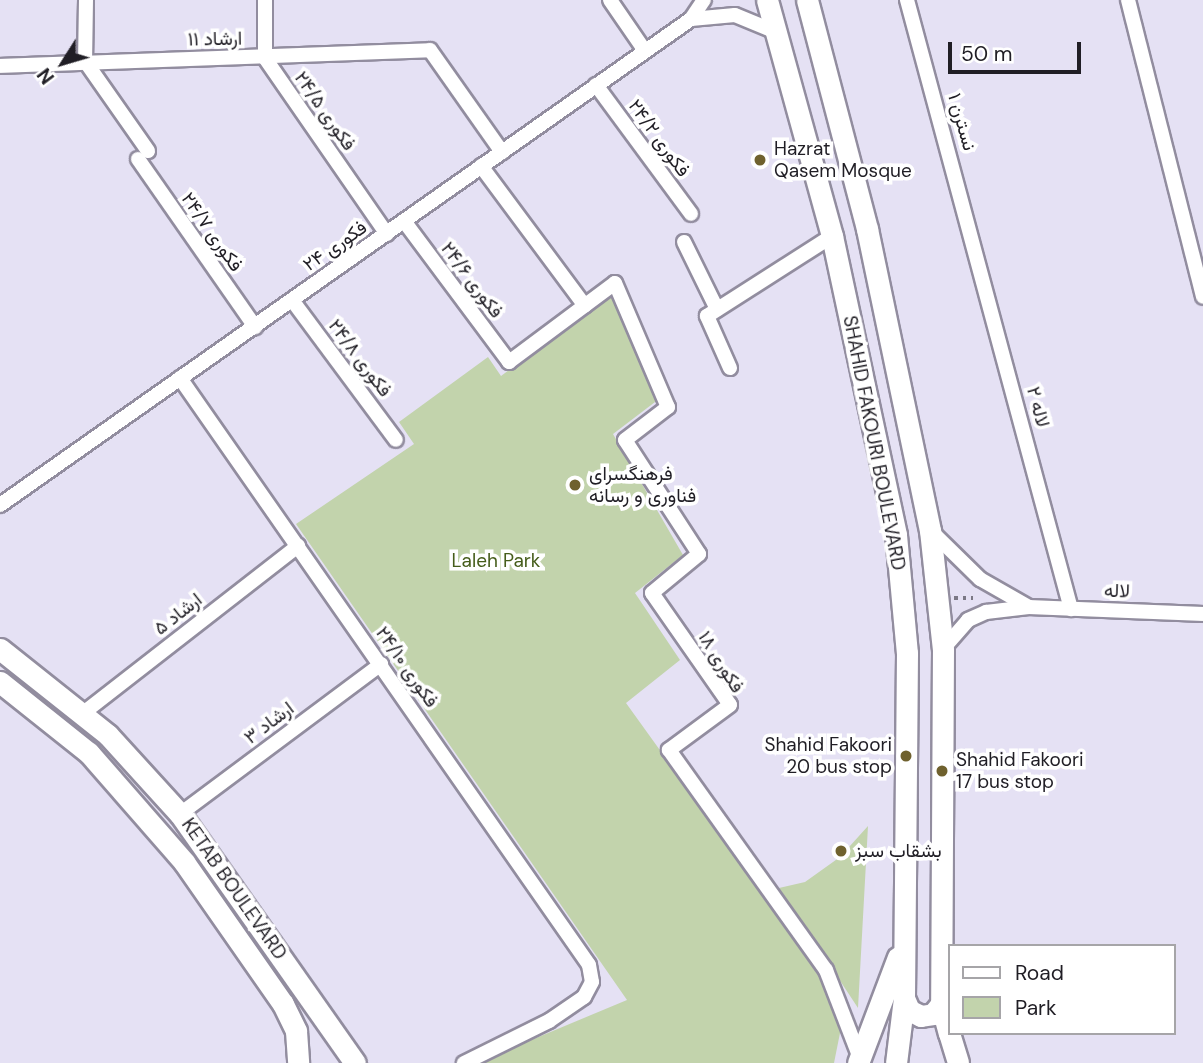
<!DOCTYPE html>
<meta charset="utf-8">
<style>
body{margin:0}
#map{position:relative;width:1203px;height:1063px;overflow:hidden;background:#e5e1f4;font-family:"DM Sans",Vazirmatn,sans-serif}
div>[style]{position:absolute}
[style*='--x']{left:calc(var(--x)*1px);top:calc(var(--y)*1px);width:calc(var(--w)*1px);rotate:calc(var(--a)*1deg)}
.green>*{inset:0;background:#c2d3ac}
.path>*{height:3.5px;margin-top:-1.75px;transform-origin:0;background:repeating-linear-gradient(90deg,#7b7885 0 3.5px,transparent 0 8.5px)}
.roads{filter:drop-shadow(2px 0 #928d9f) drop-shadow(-2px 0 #928d9f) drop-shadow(0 2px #928d9f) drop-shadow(0 -2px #928d9f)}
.street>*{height:14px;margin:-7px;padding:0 7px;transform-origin:7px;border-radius:7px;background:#fff}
.secondary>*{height:21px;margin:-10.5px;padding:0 10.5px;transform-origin:10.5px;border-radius:10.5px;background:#fff}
.dots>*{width:19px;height:19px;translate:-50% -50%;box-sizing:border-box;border:4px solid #fff;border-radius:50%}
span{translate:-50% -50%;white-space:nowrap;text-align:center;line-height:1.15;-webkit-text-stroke:7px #fff;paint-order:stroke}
.street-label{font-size:19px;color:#201e25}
.poi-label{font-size:19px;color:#201e25}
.left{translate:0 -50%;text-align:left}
.right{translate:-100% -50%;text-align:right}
.park-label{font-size:19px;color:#465d1b}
.legend{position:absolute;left:948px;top:944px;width:228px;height:91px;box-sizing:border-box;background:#fff;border:2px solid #a6a5a8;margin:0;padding:9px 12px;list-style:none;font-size:21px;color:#201e25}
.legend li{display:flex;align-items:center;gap:14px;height:35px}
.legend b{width:35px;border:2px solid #a6a5a8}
.north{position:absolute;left:28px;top:28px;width:70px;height:70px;-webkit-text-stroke:5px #fff;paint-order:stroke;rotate:233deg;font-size:19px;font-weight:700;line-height:28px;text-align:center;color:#201e25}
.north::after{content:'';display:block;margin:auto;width:24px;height:32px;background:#201e25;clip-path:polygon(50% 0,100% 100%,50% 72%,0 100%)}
.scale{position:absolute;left:948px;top:42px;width:133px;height:32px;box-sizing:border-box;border:4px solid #201e25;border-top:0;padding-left:9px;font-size:21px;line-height:24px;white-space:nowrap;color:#201e25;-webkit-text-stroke:5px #fff;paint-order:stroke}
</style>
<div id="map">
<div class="green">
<i style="clip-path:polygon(611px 295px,659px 399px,613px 434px,683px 555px,635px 593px,680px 660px,626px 703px,821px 974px,842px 1023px,834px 1063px,476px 1063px,627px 1000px,296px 524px,414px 444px,399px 422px,488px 357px,501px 376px)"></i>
<i style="clip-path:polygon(868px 826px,858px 1008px,779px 888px,805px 882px,840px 857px)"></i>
</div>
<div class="path">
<i style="--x:954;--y:598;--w:19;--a:0"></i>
</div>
<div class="roads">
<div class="street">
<i style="--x:86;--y:0;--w:61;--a:90.9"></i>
<i style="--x:85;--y:61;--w:110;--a:55"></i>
<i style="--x:265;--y:0;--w:58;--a:90"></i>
<i style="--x:265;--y:58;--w:214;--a:55.3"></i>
<i style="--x:610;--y:0;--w:62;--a:55.5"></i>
<i style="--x:907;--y:0;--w:631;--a:74.93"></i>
<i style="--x:1128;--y:0;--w:306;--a:75.8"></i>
<i style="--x:691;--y:19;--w:44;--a:-5.2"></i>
<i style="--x:735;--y:15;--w:44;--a:22.5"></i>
<i style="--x:0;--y:66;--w:430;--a:-2.1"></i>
<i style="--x:430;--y:50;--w:125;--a:54.8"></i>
<i style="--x:596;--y:85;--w:160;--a:53.6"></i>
<i style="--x:138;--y:159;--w:205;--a:55.1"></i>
<i style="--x:481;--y:166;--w:174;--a:53.4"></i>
<i style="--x:404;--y:221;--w:176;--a:53.3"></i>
<i style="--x:509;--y:362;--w:132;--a:-36.7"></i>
<i style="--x:615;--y:283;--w:135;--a:66.9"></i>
<i style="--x:668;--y:407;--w:54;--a:142.5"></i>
<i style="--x:625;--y:440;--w:136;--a:57"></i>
<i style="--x:699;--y:554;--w:61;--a:140.3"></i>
<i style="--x:652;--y:593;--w:136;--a:55.1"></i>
<i style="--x:730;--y:705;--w:76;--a:143.6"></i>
<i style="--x:669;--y:750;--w:270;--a:54.5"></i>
<i style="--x:826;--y:970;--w:94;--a:68.9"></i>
<i style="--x:684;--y:242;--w:75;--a:63.8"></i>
<i style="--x:292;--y:300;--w:174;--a:53.4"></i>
<i style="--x:730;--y:368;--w:57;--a:-113.9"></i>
<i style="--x:707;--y:316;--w:148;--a:-32.6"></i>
<i style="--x:180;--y:378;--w:715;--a:55.13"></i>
<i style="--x:589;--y:965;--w:17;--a:80"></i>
<i style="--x:592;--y:982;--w:17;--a:118"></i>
<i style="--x:584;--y:997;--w:42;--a:145.6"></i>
<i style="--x:549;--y:1021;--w:95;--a:153.7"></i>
<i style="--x:0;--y:505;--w:845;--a:-35.12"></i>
<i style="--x:691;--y:19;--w:23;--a:-56"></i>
<i style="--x:930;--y:530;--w:70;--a:44.4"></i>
<i style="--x:980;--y:579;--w:56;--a:29.7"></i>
<i style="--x:943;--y:649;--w:38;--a:-49"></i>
<i style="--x:968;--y:620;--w:20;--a:-24"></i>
<i style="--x:986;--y:612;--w:43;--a:-6.6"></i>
<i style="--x:1029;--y:607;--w:174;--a:2.3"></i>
<i style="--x:82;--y:714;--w:274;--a:-37.9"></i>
<i style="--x:180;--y:814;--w:251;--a:-36.7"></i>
</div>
<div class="secondary">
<i style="--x:767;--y:0;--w:245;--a:74.6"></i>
<i style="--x:832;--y:236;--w:306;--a:77.9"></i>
<i style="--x:896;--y:535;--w:119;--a:84.7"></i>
<i style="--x:907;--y:653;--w:345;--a:90.5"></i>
<i style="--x:904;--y:998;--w:65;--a:97"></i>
<i style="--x:807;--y:0;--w:237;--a:75.3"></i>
<i style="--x:867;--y:229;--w:308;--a:78.2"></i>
<i style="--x:930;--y:530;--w:120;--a:83.8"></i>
<i style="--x:943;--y:649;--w:355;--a:90.3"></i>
<i style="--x:941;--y:1004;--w:30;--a:75"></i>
<i style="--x:0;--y:649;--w:138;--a:38.5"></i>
<i style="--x:108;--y:735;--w:107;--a:47.7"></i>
<i style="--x:180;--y:814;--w:304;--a:54.9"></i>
<i style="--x:0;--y:682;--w:114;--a:38.6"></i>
<i style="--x:89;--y:753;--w:145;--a:48.9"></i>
<i style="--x:184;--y:862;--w:173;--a:55.1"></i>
<i style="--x:283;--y:1004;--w:30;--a:64"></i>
<i style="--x:296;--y:1031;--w:32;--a:86"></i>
<i style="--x:904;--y:998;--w:13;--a:67"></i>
<i style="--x:909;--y:1010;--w:13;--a:27"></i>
<i style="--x:921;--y:1016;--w:12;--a:-9"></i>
<i style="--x:933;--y:1014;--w:13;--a:-51"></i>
<i style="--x:949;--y:1033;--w:31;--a:73"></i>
<i style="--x:858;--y:1063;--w:113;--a:-69.3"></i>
</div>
</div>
<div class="dots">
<i style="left:760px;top:160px;background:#6f612e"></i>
<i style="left:575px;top:485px;background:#6f612e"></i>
<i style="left:906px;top:756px;background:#6f612e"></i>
<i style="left:942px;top:771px;background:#6f612e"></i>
<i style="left:841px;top:851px;background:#6f612e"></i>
</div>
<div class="street-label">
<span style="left:215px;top:39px;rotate:-1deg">ارشاد ۱۱</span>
<span style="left:325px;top:111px;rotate:55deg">فکوری ۲۴/۵</span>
<span style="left:962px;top:122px;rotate:74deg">نسترن ۱</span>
<span style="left:659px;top:138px;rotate:54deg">فکوری ۲۴/۲</span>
<span style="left:212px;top:232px;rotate:55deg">فکوری ۲۴/۷</span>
<span style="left:335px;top:246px;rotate:-35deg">فکوری ۲۴</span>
<span style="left:472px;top:280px;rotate:53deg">فکوری ۲۴/۶</span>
<span style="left:360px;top:358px;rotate:53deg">فکوری ۲۴/۸</span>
<span style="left:1038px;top:407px;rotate:75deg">لاله ۲</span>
<span style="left:874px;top:443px;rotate:79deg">SHAHID FAKOURI BOULEVARD</span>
<span style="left:1117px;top:591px;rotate:2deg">لاله</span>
<span style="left:178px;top:614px;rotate:-38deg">ارشاد ۵</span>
<span style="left:721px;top:662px;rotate:58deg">فکوری ١٨</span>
<span style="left:407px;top:667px;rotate:55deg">فکوری ۲۴/۱۰</span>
<span style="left:269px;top:723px;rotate:-37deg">ارشاد ۳</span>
<span style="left:234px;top:889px;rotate:55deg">KETAB BOULEVARD</span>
</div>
<div class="poi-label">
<span class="left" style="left:774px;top:160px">Hazrat<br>Qasem Mosque</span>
<span class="left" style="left:589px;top:485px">فرهنگسرای<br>فناوری و رسانه</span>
<span class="right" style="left:892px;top:756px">Shahid Fakoori<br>20 bus stop</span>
<span class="left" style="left:956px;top:771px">Shahid Fakoori<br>17 bus stop</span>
<span class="left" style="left:855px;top:851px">بشقاب سبز</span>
</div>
<div class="park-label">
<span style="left:496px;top:561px">Laleh Park</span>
</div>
<ul class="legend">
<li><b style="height:9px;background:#fff"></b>Road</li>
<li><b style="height:19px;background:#c2d3ac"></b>Park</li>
</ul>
<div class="north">N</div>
<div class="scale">50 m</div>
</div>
